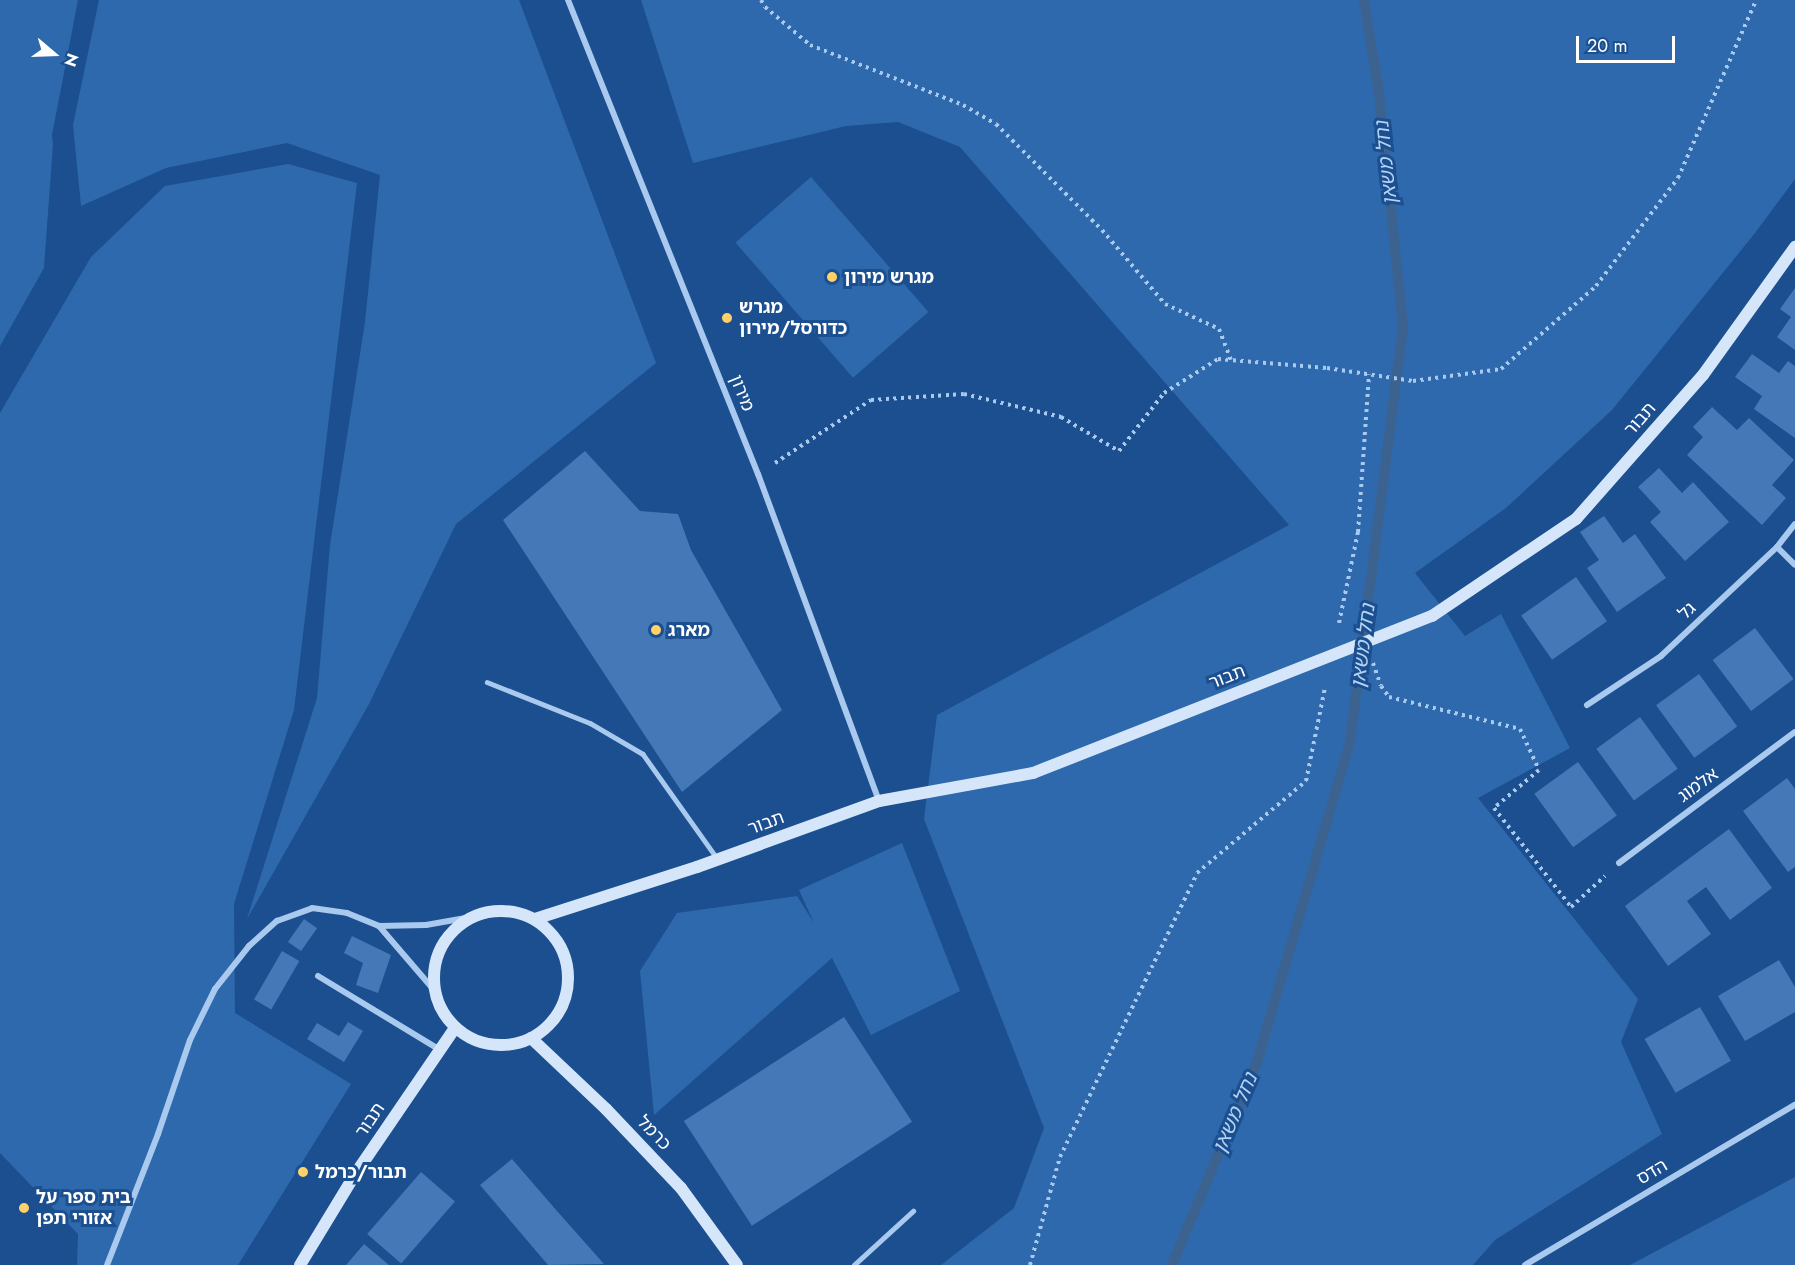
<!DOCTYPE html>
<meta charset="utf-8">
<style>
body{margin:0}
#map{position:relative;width:1795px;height:1265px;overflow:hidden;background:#1b4f8f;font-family:Jost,"Noto Sans Hebrew",sans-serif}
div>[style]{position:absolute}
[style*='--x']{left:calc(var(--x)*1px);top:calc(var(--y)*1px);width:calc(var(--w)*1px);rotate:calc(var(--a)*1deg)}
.green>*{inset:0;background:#2e69ad;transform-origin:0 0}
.stream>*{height:10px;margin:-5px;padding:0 5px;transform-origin:5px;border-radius:5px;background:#3c6290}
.building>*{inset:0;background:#4478b7;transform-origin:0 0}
.path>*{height:4px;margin-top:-2px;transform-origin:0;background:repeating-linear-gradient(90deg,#a9c9ee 0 3px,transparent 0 7.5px)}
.lane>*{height:4.5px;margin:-2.25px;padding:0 2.25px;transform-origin:2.25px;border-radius:2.25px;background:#a9c9ee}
.street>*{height:6px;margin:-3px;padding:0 3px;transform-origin:3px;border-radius:3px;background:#a9c9ee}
.secondary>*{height:12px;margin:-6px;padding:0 6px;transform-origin:6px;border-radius:6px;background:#d6e6fa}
.secondary>.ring{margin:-6px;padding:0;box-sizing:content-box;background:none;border:12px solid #d6e6fa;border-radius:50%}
.dots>*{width:16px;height:16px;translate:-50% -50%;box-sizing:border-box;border:3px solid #1b4f8f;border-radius:50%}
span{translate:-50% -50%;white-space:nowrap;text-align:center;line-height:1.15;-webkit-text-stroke:6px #1b4f8f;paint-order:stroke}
.poi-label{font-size:18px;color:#fff;font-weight:700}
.left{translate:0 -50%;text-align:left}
.street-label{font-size:18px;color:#fff}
.water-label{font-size:20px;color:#b5d3f5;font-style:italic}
.north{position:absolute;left:24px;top:24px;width:60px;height:60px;-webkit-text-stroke:4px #1b4f8f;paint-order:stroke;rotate:109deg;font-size:16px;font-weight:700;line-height:24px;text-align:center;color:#fff}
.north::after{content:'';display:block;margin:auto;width:21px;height:27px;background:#fff;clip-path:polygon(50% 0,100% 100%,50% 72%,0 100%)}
.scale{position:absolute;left:1576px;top:36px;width:99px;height:27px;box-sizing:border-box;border:3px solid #fff;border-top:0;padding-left:8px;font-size:18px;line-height:21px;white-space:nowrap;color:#fff;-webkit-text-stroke:4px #1b4f8f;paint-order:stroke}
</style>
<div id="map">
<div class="green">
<i style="clip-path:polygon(0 0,78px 0,52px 135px,53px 144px,44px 268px,0 346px)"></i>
<i style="clip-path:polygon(99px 0,519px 0,656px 363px,456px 524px,369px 704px,247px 919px,317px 698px,330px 545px,365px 322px,380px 175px,287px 143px,166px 168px,81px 206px,73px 125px)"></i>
<i style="clip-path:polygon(641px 0,1795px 0,1795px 179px,1755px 233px,1612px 410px,1506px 508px,1415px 573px,1465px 636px,1501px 614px,1570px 748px,1478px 798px,1638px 999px,1621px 1042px,1662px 1134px,1495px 1240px,1473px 1265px,941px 1265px,1014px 1208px,1044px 1128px,924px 819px,937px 715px,1289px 525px,960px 147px,898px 122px,846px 126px,693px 163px)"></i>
<i style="clip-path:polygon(288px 164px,357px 183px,294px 710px,234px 904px,235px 1013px,351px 1084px,238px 1265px,77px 1265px,78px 1234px,0 1153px,0 413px,91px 257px,165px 186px)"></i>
<i style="left:811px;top:177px;width:179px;height:100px;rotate:49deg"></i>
<i style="clip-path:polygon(902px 843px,960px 991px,871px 1035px,832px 958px,654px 1115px,640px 971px,677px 913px,797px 896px,814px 923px,799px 890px)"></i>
<i style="clip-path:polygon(1795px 1177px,1795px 1265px,1630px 1265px)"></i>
</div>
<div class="stream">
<i style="--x:1172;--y:1265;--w:220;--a:-67.3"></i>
<i style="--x:1257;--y:1062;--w:334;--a:-73.8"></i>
<i style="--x:1350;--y:741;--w:418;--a:-82.7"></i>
<i style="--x:1403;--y:326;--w:235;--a:-95.9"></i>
<i style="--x:1379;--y:92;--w:93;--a:-99.3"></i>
</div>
<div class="building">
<i style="clip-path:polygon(1795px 288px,1795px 350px,1777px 337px,1791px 317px,1780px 309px)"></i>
<i style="clip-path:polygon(1752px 354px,1779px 373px,1788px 361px,1795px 366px,1795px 438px,1754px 409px,1762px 396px,1735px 377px)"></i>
<i style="clip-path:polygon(1712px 407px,1737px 430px,1749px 418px,1794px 460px,1772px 485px,1786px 498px,1762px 525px,1687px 455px,1703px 437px,1693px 427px)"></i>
<i style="clip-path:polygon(585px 451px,640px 511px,678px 514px,691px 550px,782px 710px,682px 792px,503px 520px)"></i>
<i style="clip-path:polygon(1659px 468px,1682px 493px,1693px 482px,1729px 522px,1685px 561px,1650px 522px,1661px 512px,1638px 487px)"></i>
<i style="clip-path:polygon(1604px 516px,1623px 543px,1635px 534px,1666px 578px,1617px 612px,1587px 568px,1599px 560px,1580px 532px)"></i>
<i style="left:1576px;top:577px;width:54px;height:67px;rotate:55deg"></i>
<i style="left:1755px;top:628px;width:64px;height:53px;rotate:53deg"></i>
<i style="left:1699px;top:674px;width:65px;height:53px;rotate:54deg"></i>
<i style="left:1640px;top:717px;width:64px;height:54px;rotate:54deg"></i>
<i style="left:1578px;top:762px;width:66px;height:54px;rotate:54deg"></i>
<i style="clip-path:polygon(1787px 778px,1795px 789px,1795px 867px,1788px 872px,1743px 811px)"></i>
<i style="clip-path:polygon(1729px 829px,1772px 888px,1730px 920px,1706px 887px,1687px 901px,1711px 934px,1668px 966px,1625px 906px)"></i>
<i style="left:304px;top:919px;width:16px;height:28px;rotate:35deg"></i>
<i style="clip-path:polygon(352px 936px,391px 955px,378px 993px,356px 985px,363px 963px,344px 953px)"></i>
<i style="left:282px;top:951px;width:20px;height:56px;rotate:30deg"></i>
<i style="clip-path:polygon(1779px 960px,1795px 987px,1795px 1012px,1745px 1041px,1718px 996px)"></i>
<i style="left:1700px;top:1007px;width:62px;height:64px;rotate:60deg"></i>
<i style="left:844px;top:1017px;width:125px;height:191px;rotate:57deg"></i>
<i style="clip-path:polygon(348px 1022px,363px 1031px,344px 1062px,307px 1039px,317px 1023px,339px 1036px)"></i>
<i style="clip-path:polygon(512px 1159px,557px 1211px,604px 1264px,548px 1265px,480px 1185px)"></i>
<i style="left:421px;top:1172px;width:45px;height:82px;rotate:41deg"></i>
<i style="clip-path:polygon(364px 1244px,389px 1265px,346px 1265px)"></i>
</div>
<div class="path">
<i style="--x:761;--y:0;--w:8;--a:60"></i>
<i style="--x:765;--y:7;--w:59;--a:40.2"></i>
<i style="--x:810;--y:45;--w:164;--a:21.4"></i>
<i style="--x:963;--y:105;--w:38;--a:30"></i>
<i style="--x:996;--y:124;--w:150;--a:45"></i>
<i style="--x:1102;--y:230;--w:97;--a:49.6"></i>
<i style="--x:1165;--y:304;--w:60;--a:24.8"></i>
<i style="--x:1219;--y:329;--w:33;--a:69"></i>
<i style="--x:775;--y:463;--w:115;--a:-33.3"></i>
<i style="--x:871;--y:400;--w:93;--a:-3.7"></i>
<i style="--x:964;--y:394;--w:100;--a:13.3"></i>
<i style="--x:1061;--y:417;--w:67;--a:30.4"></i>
<i style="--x:1119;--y:451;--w:73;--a:-52.2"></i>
<i style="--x:1164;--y:393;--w:64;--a:-32.2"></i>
<i style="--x:1218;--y:359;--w:109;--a:4.7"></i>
<i style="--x:1327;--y:368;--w:87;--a:8.6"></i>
<i style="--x:1413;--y:381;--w:89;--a:-7.8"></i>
<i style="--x:1501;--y:369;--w:126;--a:-41.1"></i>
<i style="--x:1596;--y:286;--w:136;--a:-52.8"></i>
<i style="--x:1678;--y:178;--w:194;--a:-66.3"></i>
<i style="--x:1339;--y:623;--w:93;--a:-78.2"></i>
<i style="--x:1358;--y:532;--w:158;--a:-86"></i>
<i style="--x:1373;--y:663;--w:24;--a:71"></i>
<i style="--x:1381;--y:686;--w:14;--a:54"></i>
<i style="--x:1389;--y:697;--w:135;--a:13.7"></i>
<i style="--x:1520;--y:729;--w:45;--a:65.1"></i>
<i style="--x:1539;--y:770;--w:59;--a:139.8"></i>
<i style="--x:1494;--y:808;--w:125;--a:52.1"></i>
<i style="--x:1571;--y:907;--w:46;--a:-42.4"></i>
<i style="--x:1030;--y:1265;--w:112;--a:-74.5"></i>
<i style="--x:1060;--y:1157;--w:315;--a:-64.2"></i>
<i style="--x:1197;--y:873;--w:143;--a:-40.2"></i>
<i style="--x:1306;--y:781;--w:95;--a:-78.5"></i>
</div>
<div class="lane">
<i style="--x:487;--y:682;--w:111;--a:21.7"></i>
<i style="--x:590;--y:723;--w:61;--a:30.3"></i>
<i style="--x:643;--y:754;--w:128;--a:54.6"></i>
<i style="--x:854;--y:1265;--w:80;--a:-42.5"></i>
</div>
<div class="street">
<i style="--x:568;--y:0;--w:511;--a:68.16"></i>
<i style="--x:758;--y:474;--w:349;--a:69.7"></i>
<i style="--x:1777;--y:547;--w:25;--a:45"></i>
<i style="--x:1587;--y:705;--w:89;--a:-33.5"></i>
<i style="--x:1661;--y:656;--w:159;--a:-43.2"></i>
<i style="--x:1777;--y:547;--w:29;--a:-52"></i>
<i style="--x:1619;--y:863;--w:219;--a:-36.7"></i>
<i style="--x:379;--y:926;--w:84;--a:49.3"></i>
<i style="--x:318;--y:976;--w:143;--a:31.2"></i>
<i style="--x:107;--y:1265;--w:141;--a:-68.7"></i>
<i style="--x:158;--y:1134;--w:99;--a:-71.2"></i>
<i style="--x:190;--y:1040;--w:57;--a:-63.9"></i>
<i style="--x:215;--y:989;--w:55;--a:-51.7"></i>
<i style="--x:249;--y:946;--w:38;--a:-42"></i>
<i style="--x:277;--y:921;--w:37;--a:-20"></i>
<i style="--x:312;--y:908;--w:35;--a:8"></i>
<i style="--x:347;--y:913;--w:35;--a:22"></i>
<i style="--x:379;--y:926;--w:47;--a:-1.2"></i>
<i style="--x:426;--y:925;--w:46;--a:-10.1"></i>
<i style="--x:1525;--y:1265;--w:314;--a:-30.7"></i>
</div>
<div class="secondary">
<i class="ring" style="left:434px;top:911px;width:122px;height:122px"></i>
<i style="--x:535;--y:919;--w:170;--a:-17.8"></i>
<i style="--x:697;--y:867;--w:194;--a:-19.9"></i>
<i style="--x:879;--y:801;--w:157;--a:-10.3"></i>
<i style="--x:1033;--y:773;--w:429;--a:-21.5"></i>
<i style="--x:1432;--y:616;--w:174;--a:-34"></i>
<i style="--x:1576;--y:519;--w:192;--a:-48.6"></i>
<i style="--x:1703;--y:375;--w:158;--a:-54.3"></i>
<i style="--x:531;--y:1038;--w:103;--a:43.4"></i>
<i style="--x:606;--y:1109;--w:109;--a:46.5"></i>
<i style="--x:681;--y:1188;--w:95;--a:54"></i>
<i style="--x:300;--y:1265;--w:108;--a:-58.7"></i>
<i style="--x:356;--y:1173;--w:176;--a:-55.7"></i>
</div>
<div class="dots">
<i style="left:832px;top:277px;background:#ffd166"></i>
<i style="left:727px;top:318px;background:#ffd166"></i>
<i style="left:656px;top:630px;background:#ffd166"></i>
<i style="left:303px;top:1172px;background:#ffd166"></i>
<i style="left:24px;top:1208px;background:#ffd166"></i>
</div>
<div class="poi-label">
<span class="left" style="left:844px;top:277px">מגרש מירון</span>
<span class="left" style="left:739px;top:318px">מגרש<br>כדורסל/מירון</span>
<span class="left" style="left:668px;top:630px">מארג</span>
<span class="left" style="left:315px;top:1172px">תבור/כרמל</span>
<span class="left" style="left:36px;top:1208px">בית ספר על<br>אזורי תפן</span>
</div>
<div class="street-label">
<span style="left:742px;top:393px;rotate:68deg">מירון</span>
<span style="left:1640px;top:419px;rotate:-49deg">תבור</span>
<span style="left:1687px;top:611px;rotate:-43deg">גל</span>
<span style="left:1227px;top:677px;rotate:-21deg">תבור</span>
<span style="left:1698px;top:785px;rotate:-36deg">אלמוג</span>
<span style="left:766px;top:823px;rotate:-20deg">תבור</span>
<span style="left:370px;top:1120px;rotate:-56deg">תבור</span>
<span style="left:654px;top:1133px;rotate:46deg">כרמל</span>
<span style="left:1652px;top:1172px;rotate:-31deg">הדס</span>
</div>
<div class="water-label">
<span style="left:1386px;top:163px;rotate:-96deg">נחל משאן</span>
<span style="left:1363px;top:646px;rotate:-83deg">נחל משאן</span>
<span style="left:1235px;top:1113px;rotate:-67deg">נחל משאן</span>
</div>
<div class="north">N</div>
<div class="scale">20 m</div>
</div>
